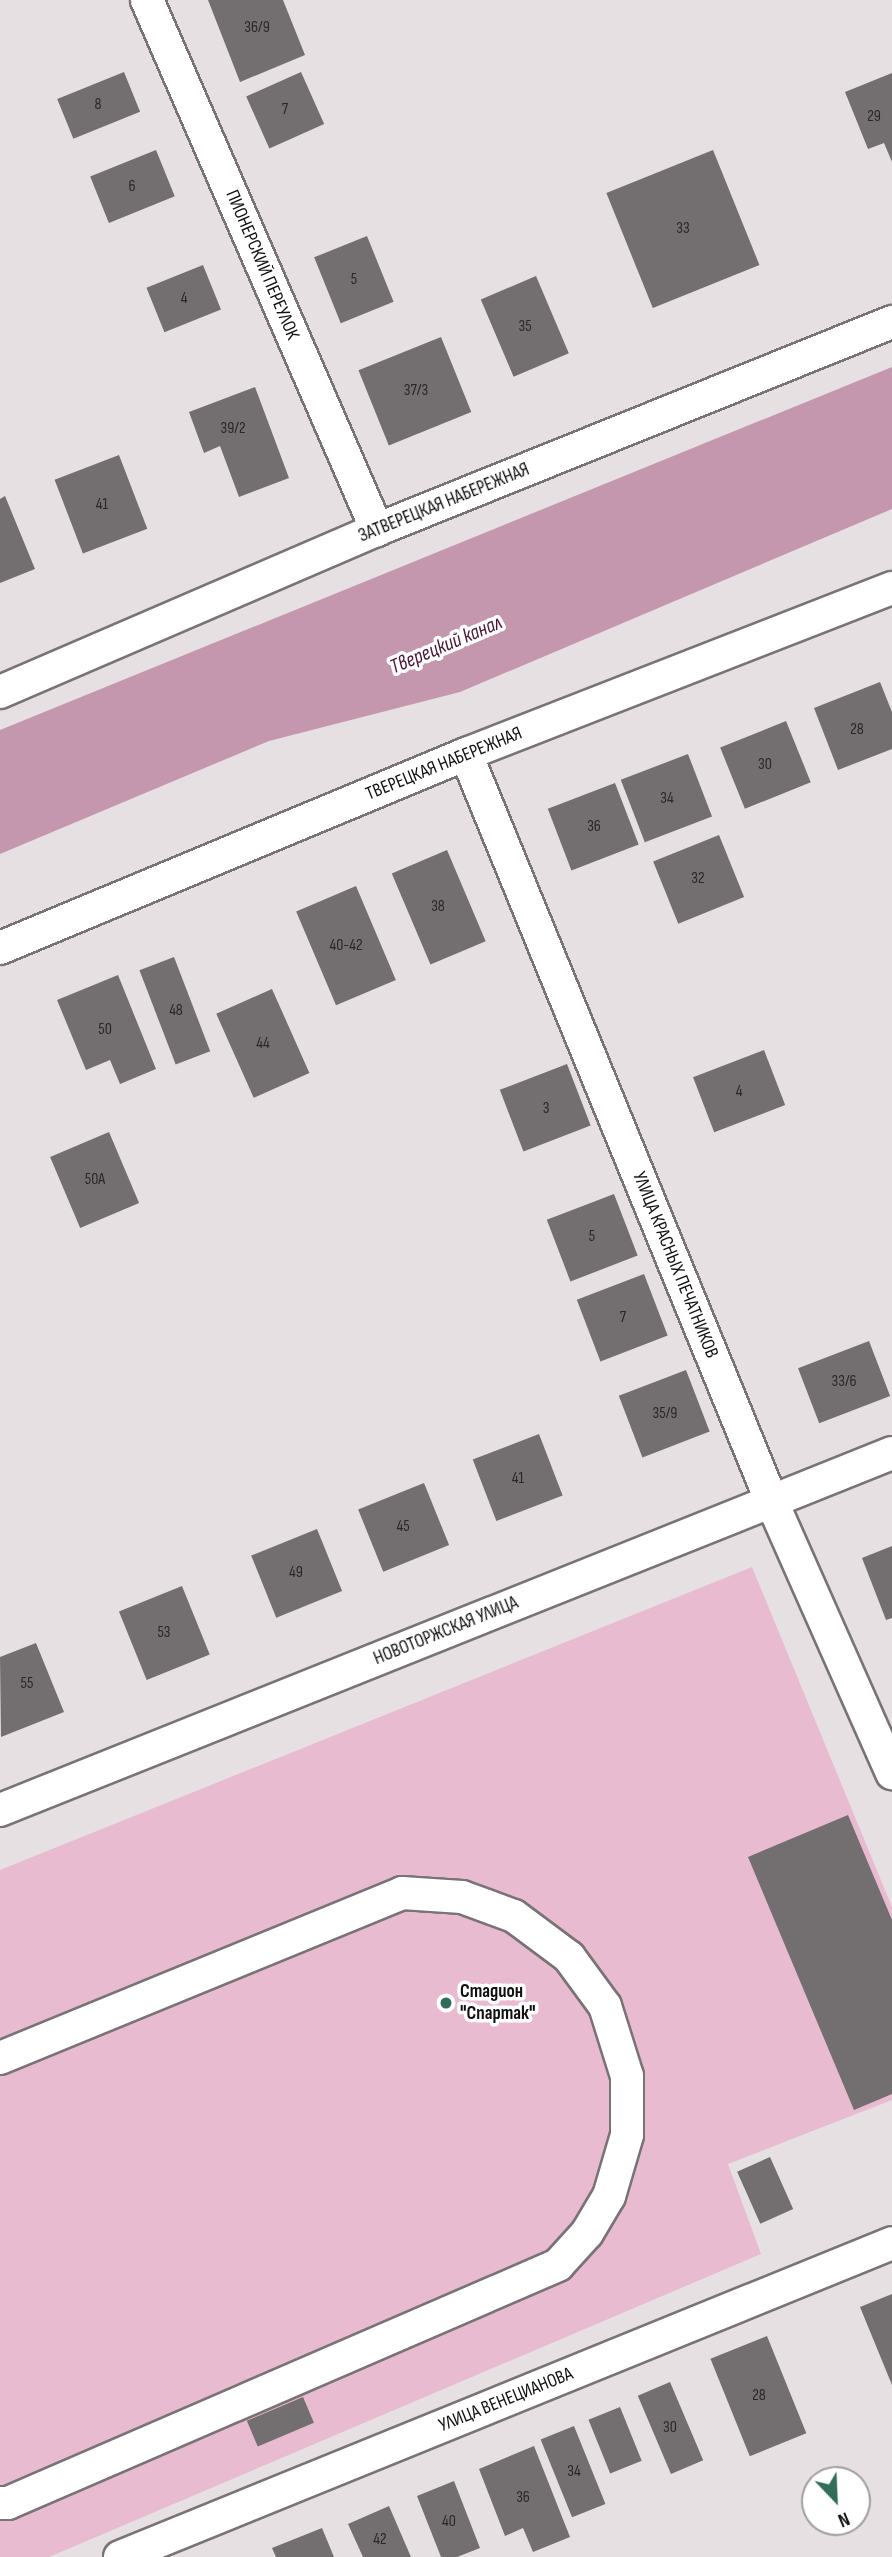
<!DOCTYPE html>
<meta charset="utf-8">
<style>
body{margin:0}
#map{position:relative;width:892px;height:2557px;overflow:hidden;background:#e6e0e3;font-family:"Sofia Sans Condensed",sans-serif}
div>[style]{position:absolute}
[style*='--x']{left:calc(var(--x)*1px);top:calc(var(--y)*1px);width:calc(var(--w)*1px);rotate:calc(var(--a)*1deg)}
.green>*{inset:0;background:#e8bbd1}
.water>*{inset:0;background:#c597ae}
.building>*{inset:0;background:#736e70;transform-origin:0 0}
.roads{filter:drop-shadow(2px 0 #797376) drop-shadow(-2px 0 #797376) drop-shadow(0 2px #797376) drop-shadow(0 -2px #797376)}
.street>*{height:32px;margin:-16px;padding:0 16px;transform-origin:16px;border-radius:16px;background:#fff}
.dots>*{width:19px;height:19px;translate:-50% -50%;box-sizing:border-box;border:4px solid #fff;border-radius:50%}
span{translate:-50% -50%;white-space:nowrap;text-align:center;line-height:1.15;-webkit-text-stroke:7px #fff;paint-order:stroke}
.number-label{font-size:16px;color:#2a2728}
.number-label span{-webkit-text-stroke-width:0}
.street-label{font-size:19px;color:#110f10}
.poi-label{font-size:19px;color:#110f10;font-weight:700}
.left{translate:0 -50%;text-align:left}
.water-label{font-size:21px;color:#4d1536;font-style:italic}
.north{position:absolute;left:801px;top:2466px;width:70px;height:70px;box-sizing:border-box;background:#fff;border:2px solid #a09f9f;border-radius:50%;rotate:157deg;font-size:19px;font-weight:700;line-height:28px;text-align:center;color:#110f10}
.north::after{content:'';display:block;margin:auto;width:24px;height:32px;background:#316d58;clip-path:polygon(50% 0,100% 100%,50% 72%,0 100%)}
</style>
<div id="map">
<div class="green">
<i style="clip-path:polygon(752px 1567px,892px 1907px,892px 2100px,728px 2164px,761px 2254px,49px 2557px,0 2557px,0 1870px)"></i>
</div>
<div class="water">
<i style="clip-path:polygon(892px 367px,892px 509px,460px 692px,269px 741px,0 854px,0 730px)"></i>
</div>
<div class="building">
<i style="clip-path:polygon(208px 0,283px 0,305px 55px,240px 82px)"></i>
<i style="left:124px;top:72px;width:43px;height:72px;rotate:68deg"></i>
<i style="left:301px;top:72px;width:57px;height:60px;rotate:66deg"></i>
<i style="clip-path:polygon(892px 73px,892px 162px,884px 143px,868px 149px,845px 92px)"></i>
<i style="left:156px;top:150px;width:50px;height:71px;rotate:68deg"></i>
<i style="left:713px;top:150px;width:124px;height:115px;rotate:68deg"></i>
<i style="left:367px;top:236px;width:71px;height:57px;rotate:68deg"></i>
<i style="left:203px;top:265px;width:48px;height:61px;rotate:68deg"></i>
<i style="left:536px;top:276px;width:84px;height:60px;rotate:67deg"></i>
<i style="left:441px;top:337px;width:81px;height:89px;rotate:68deg"></i>
<i style="clip-path:polygon(255px 387px,289px 478px,239px 497px,220px 446px,204px 453px,189px 412px)"></i>
<i style="left:119px;top:455px;width:79px;height:69px;rotate:69deg"></i>
<i style="clip-path:polygon(5px 496px,35px 569px,0 583px,0 499px)"></i>
<i style="clip-path:polygon(880px 682px,892px 712px,892px 749px,838px 770px,814px 708px)"></i>
<i style="left:786px;top:721px;width:66px;height:71px;rotate:68deg"></i>
<i style="left:688px;top:754px;width:67px;height:72px;rotate:69deg"></i>
<i style="left:615px;top:783px;width:66px;height:72px;rotate:69deg"></i>
<i style="left:719px;top:835px;width:67px;height:71px;rotate:68deg"></i>
<i style="left:447px;top:850px;width:99px;height:60px;rotate:67deg"></i>
<i style="left:356px;top:886px;width:102px;height:65px;rotate:67deg"></i>
<i style="left:174px;top:957px;width:101px;height:37px;rotate:69deg"></i>
<i style="clip-path:polygon(118px 975px,156px 1069px,120px 1084px,110px 1060px,86px 1070px,57px 1000px)"></i>
<i style="left:272px;top:989px;width:92px;height:61px;rotate:66deg"></i>
<i style="left:764px;top:1050px;width:59px;height:76px;rotate:69deg"></i>
<i style="left:567px;top:1064px;width:66px;height:72px;rotate:69deg"></i>
<i style="left:109px;top:1132px;width:77px;height:64px;rotate:67deg"></i>
<i style="left:614px;top:1194px;width:66px;height:72px;rotate:69deg"></i>
<i style="left:644px;top:1274px;width:66px;height:72px;rotate:69deg"></i>
<i style="left:869px;top:1341px;width:59px;height:76px;rotate:69deg"></i>
<i style="left:686px;top:1370px;width:66px;height:72px;rotate:69deg"></i>
<i style="left:539px;top:1434px;width:66px;height:71px;rotate:69deg"></i>
<i style="left:424px;top:1483px;width:67px;height:71px;rotate:68deg"></i>
<i style="left:317px;top:1529px;width:67px;height:71px;rotate:68deg"></i>
<i style="clip-path:polygon(892px 1546px,892px 1618px,886px 1620px,862px 1558px)"></i>
<i style="left:182px;top:1586px;width:74px;height:68px;rotate:68deg"></i>
<i style="clip-path:polygon(36px 1643px,64px 1712px,1px 1737px,0 1657px)"></i>
<i style="clip-path:polygon(848px 1815px,892px 1920px,892px 2094px,854px 2110px,748px 1857px)"></i>
<i style="left:770px;top:2157px;width:57px;height:36px;rotate:66deg"></i>
<i style="clip-path:polygon(892px 2294px,892px 2385px,860px 2307px)"></i>
<i style="left:767px;top:2336px;width:105px;height:61px;rotate:68deg"></i>
<i style="left:670px;top:2382px;width:85px;height:35px;rotate:67deg"></i>
<i style="left:303px;top:2397px;width:28px;height:61px;rotate:67deg"></i>
<i style="left:620px;top:2407px;width:58px;height:34px;rotate:68deg"></i>
<i style="left:574px;top:2426px;width:84px;height:36px;rotate:68deg"></i>
<i style="clip-path:polygon(534px 2446px,570px 2537px,533px 2552px,523px 2528px,505px 2536px,479px 2469px)"></i>
<i style="clip-path:polygon(454px 2481px,480px 2548px,457px 2557px,441px 2557px,417px 2496px)"></i>
<i style="clip-path:polygon(389px 2506px,411px 2557px,363px 2557px,348px 2524px)"></i>
<i style="clip-path:polygon(322px 2528px,334px 2557px,276px 2557px,272px 2548px)"></i>
</div>
<div class="roads">
<div class="street">
<i style="--x:147;--y:0;--w:578;--a:66.54"></i>
<i style="--x:0;--y:692;--w:420;--a:-23.3"></i>
<i style="--x:386;--y:526;--w:546;--a:-21.96"></i>
<i style="--x:466;--y:754;--w:806;--a:67.76"></i>
<i style="--x:771;--y:1500;--w:299;--a:66.1"></i>
<i style="--x:0;--y:948;--w:505;--a:-22.6"></i>
<i style="--x:466;--y:754;--w:457;--a:-21.3"></i>
<i style="--x:0;--y:1810;--w:961;--a:-21.81"></i>
<i style="--x:0;--y:2058;--w:435;--a:-22.3"></i>
<i style="--x:402;--y:1893;--w:60;--a:3.8"></i>
<i style="--x:462;--y:1897;--w:55;--a:20.1"></i>
<i style="--x:514;--y:1916;--w:69;--a:36.7"></i>
<i style="--x:569;--y:1957;--w:61;--a:53.7"></i>
<i style="--x:605;--y:2006;--w:73;--a:72.6"></i>
<i style="--x:627;--y:2076;--w:59;--a:90"></i>
<i style="--x:627;--y:2135;--w:64;--a:106.4"></i>
<i style="--x:609;--y:2196;--w:43;--a:120.7"></i>
<i style="--x:587;--y:2233;--w:43;--a:132.2"></i>
<i style="--x:558;--y:2265;--w:599;--a:156.6"></i>
<i style="--x:8;--y:2503;--w:8;--a:180"></i>
<i style="--x:120;--y:2557;--w:833;--a:-22.13"></i>
</div>
</div>
<div class="dots">
<i style="left:446px;top:2003px;background:#316d58"></i>
</div>
<div class="number-label">
<span style="left:257px;top:28px">36/9</span>
<span style="left:98px;top:105px">8</span>
<span style="left:285px;top:110px">7</span>
<span style="left:874px;top:117px">29</span>
<span style="left:132px;top:187px">6</span>
<span style="left:683px;top:229px">33</span>
<span style="left:354px;top:280px">5</span>
<span style="left:184px;top:299px">4</span>
<span style="left:525px;top:327px">35</span>
<span style="left:416px;top:391px">37/3</span>
<span style="left:233px;top:429px">39/2</span>
<span style="left:102px;top:505px">41</span>
<span style="left:857px;top:730px">28</span>
<span style="left:765px;top:765px">30</span>
<span style="left:667px;top:799px">34</span>
<span style="left:594px;top:827px">36</span>
<span style="left:698px;top:879px">32</span>
<span style="left:438px;top:907px">38</span>
<span style="left:346px;top:946px">40-42</span>
<span style="left:176px;top:1011px">48</span>
<span style="left:105px;top:1030px">50</span>
<span style="left:263px;top:1044px">44</span>
<span style="left:739px;top:1092px">4</span>
<span style="left:546px;top:1109px">3</span>
<span style="left:95px;top:1180px">50А</span>
<span style="left:592px;top:1237px">5</span>
<span style="left:623px;top:1318px">7</span>
<span style="left:844px;top:1382px">33/6</span>
<span style="left:665px;top:1414px">35/9</span>
<span style="left:518px;top:1479px">41</span>
<span style="left:403px;top:1527px">45</span>
<span style="left:296px;top:1573px">49</span>
<span style="left:164px;top:1633px">53</span>
<span style="left:27px;top:1684px">55</span>
<span style="left:759px;top:2396px">28</span>
<span style="left:670px;top:2428px">30</span>
<span style="left:574px;top:2472px">34</span>
<span style="left:523px;top:2498px">36</span>
<span style="left:449px;top:2522px">40</span>
<span style="left:380px;top:2540px">42</span>
</div>
<div class="street-label">
<span style="left:262px;top:265px;rotate:67deg">ПИОНЕРСКИЙ ПЕРЕУЛОК</span>
<span style="left:444px;top:503px;rotate:-22deg">ЗАТВЕРЕЦКАЯ НАБЕРЕЖНАЯ</span>
<span style="left:444px;top:764px;rotate:-22deg">ТВЕРЕЦКАЯ НАБЕРЕЖНАЯ</span>
<span style="left:675px;top:1265px;rotate:68deg">УЛИЦА КРАСНЫХ ПЕЧАТНИКОВ</span>
<span style="left:446px;top:1631px;rotate:-22deg">НОВОТОРЖСКАЯ УЛИЦА</span>
<span style="left:506px;top:2400px;rotate:-22deg">УЛИЦА ВЕНЕЦИАНОВА</span>
</div>
<div class="poi-label">
<span class="left" style="left:460px;top:2003px">Стадион<br>"Спартак"</span>
</div>
<div class="water-label">
<span style="left:446px;top:645px;rotate:-23deg">Тверецкий канал</span>
</div>
<div class="north">N</div>
</div>
